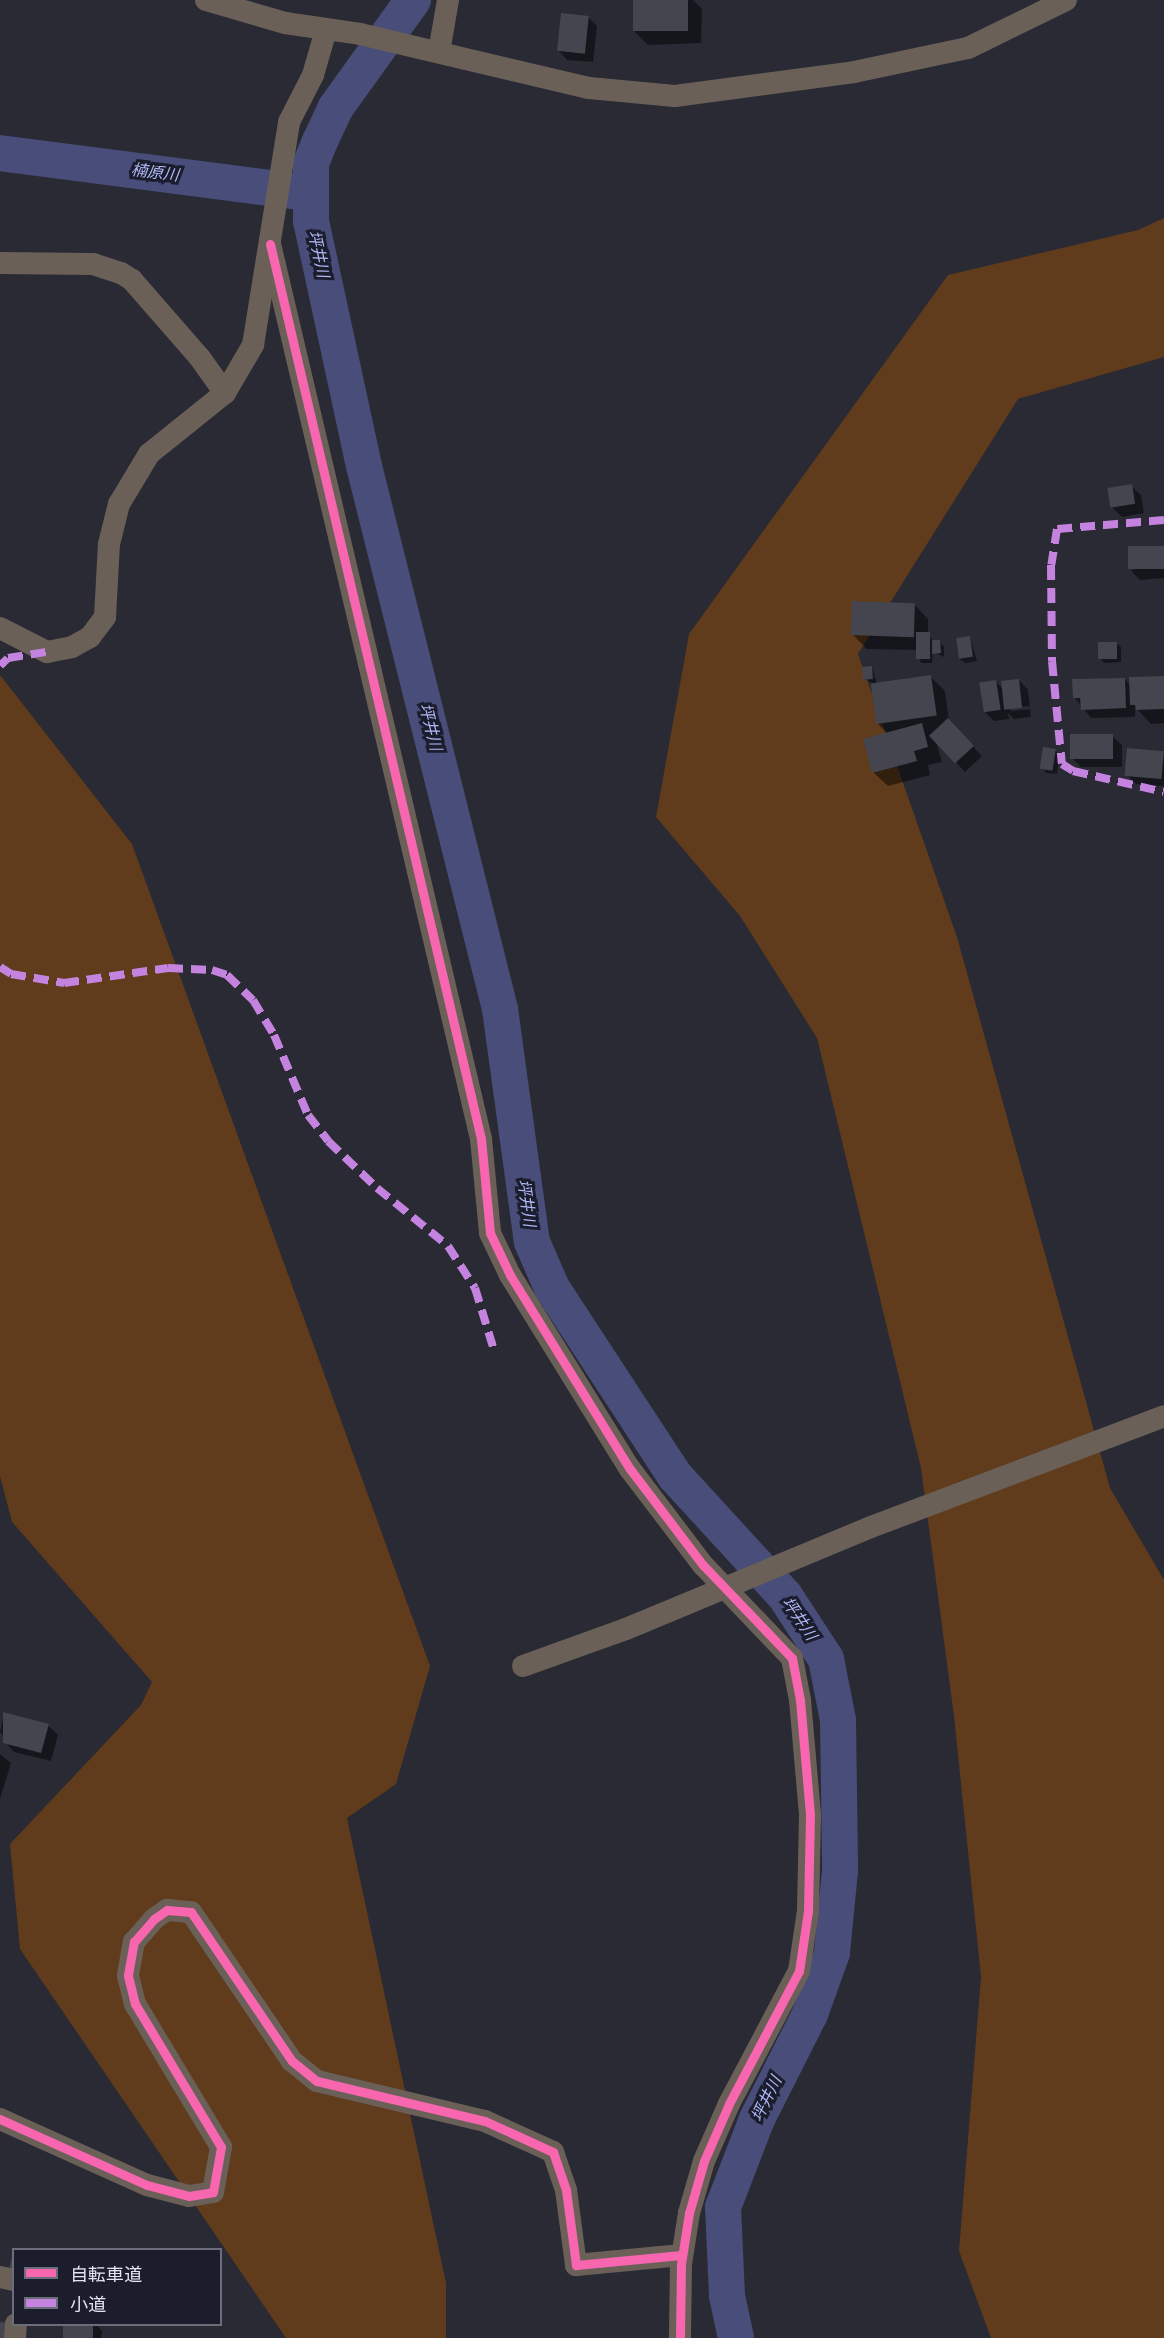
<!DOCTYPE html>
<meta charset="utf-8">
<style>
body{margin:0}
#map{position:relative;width:1164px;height:2338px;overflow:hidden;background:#292a33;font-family:Helvetica,"Noto Sans JP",sans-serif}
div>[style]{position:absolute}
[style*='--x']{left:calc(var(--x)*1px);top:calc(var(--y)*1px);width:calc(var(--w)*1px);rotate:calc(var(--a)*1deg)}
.green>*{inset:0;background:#603b1c}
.shadow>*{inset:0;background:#0007}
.river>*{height:36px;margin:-18px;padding:0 18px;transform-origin:18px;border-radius:18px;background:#484d7a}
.building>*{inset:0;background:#44454e;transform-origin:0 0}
.minor>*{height:22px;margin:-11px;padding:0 11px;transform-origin:11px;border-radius:11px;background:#6a6058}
.quiet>*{height:8px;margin-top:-4px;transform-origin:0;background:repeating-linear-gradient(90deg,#c483df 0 15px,transparent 0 23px)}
.cycleway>*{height:9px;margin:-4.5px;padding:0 4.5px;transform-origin:4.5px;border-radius:4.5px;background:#f766af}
span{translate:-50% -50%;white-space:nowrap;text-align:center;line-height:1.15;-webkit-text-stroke:6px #1b1d2d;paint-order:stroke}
.water-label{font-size:16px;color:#afb9f6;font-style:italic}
.legend{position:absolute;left:12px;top:2248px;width:210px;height:78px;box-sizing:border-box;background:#1b1d2d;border:2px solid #6b6d7b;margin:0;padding:8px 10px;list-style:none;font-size:18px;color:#e3e5f0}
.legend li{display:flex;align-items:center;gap:12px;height:30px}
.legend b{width:30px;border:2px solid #6b6d7b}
</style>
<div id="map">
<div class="green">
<i style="clip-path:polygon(1164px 218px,1164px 357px,1018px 399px,858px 654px,957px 937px,1110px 1488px,1164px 1580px,1164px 2338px,991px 2338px,959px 2251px,981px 1977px,954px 1716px,921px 1468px,817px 1038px,740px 916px,656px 817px,689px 634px,948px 275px,1138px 230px)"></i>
<i style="clip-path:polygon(0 675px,132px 844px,430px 1666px,396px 1784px,347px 1818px,446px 2283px,446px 2338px,286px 2338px,20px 1949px,10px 1844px,141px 1705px,152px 1682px,12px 1522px,0 1476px)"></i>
</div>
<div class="shadow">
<i style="clip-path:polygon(634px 0,693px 0,702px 9px,701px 43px,648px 45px,634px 31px)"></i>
<i style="clip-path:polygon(588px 17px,597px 26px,593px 62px,567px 60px,558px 50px)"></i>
<i style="clip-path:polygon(1131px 486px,1141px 495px,1144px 513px,1122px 517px,1112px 507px)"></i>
<i style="clip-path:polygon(1164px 548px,1164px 578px,1140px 580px,1131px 571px)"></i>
<i style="clip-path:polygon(914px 604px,928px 619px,928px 634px,933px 641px,944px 646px,944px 657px,933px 652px,932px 663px,921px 663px,917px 650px,867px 649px,853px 635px)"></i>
<i style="clip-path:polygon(970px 638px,977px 661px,965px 663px,960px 659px)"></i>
<i style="clip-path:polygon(1116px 643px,1121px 647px,1121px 662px,1104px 663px,1100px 658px)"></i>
<i style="clip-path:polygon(872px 667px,877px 684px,930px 676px,945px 691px,949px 721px,982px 756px,965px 772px,936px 741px,942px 762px,928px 765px,930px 775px,888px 786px,873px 772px,888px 734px,878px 724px,872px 683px,865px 679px)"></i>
<i style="clip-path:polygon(1164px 678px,1164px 723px,1151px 724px,1135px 707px,1135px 717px,1091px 718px,1074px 697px,1125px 679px,1131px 686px)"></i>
<i style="clip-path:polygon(evenodd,1019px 680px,1028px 690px,1031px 717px,1014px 719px,1008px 713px,1009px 719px,994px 721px,985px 712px,995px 681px,1003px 689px,1019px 680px,1029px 706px,1030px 709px,1011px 711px,1011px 708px,1029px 706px)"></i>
<i style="clip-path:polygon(1112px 736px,1122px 745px,1122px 767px,1081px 767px,1072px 758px)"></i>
<i style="clip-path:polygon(1055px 750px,1059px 755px,1057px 774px,1046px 773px,1042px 768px)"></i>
<i style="clip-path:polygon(1164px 752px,1164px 786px,1136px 784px,1127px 775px)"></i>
<i style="clip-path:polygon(4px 1714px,48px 1725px,58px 1735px,51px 1761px,14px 1752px,5px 1742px,6px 1738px,0 1732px)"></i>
<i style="clip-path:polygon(0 1754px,11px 1763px,0 1799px)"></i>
<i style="clip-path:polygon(64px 2324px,96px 2324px,102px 2331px,101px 2338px,63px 2338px)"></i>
</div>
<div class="river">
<i style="--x:413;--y:0;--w:132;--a:125.7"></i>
<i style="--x:336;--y:107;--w:38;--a:115"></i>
<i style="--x:320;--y:141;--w:24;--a:112"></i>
<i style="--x:311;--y:163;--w:58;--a:90"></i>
<i style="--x:311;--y:221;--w:251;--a:77.8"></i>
<i style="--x:364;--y:466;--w:560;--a:75.94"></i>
<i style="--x:500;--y:1009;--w:235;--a:82.2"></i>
<i style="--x:532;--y:1242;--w:50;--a:66.5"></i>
<i style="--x:552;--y:1288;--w:225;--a:56.8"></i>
<i style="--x:675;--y:1476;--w:163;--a:47.5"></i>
<i style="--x:785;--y:1596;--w:75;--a:56.9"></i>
<i style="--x:826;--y:1659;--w:62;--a:78.9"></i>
<i style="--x:838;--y:1720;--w:151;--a:89.2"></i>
<i style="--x:840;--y:1871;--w:82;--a:95.6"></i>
<i style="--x:832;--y:1953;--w:65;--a:109.8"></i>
<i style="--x:810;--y:2014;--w:118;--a:116.8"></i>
<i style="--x:757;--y:2119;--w:94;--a:111.1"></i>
<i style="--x:723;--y:2207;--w:89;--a:87.4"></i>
<i style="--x:727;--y:2296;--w:43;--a:77.9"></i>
<i style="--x:0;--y:153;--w:312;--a:7.4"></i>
</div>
<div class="building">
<i style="left:633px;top:0;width:55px;height:31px"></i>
<i style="left:561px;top:13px;width:28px;height:38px;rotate:6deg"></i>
<i style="left:1132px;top:484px;width:20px;height:25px;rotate:81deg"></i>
<i style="left:1164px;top:546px;width:23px;height:36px;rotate:90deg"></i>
<i style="left:852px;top:601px;width:63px;height:34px;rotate:2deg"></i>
<i style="left:916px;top:632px;width:14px;height:27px"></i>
<i style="left:970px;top:636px;width:21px;height:14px;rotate:82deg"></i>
<i style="clip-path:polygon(932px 640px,940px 640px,941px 653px,932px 654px)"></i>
<i style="left:1098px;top:642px;width:19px;height:17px"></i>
<i style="left:872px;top:666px;width:13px;height:10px;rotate:86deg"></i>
<i style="left:931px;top:675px;width:41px;height:61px;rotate:82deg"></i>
<i style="clip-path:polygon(1164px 676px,1164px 709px,1136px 710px,1135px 705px,1130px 705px,1129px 677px)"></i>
<i style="clip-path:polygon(1125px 678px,1126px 708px,1081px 710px,1080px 698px,1073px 698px,1072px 679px)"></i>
<i style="left:1019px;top:679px;width:29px;height:18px;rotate:84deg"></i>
<i style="left:996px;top:680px;width:30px;height:17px;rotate:81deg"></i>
<i style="left:948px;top:718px;width:38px;height:26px;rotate:47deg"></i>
<i style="clip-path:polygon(922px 723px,928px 747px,914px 751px,917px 761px,872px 773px,863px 739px)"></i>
<i style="left:1070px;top:734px;width:43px;height:25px"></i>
<i style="left:1043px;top:747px;width:13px;height:22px;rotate:9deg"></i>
<i style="left:1127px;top:748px;width:37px;height:28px;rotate:5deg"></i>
<i style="clip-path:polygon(3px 1712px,49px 1724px,41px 1753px,3px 1743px)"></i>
<i style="clip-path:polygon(13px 2253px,14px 2253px,14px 2273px,8px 2272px)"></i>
<i style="clip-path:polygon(0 2322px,10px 2323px,8px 2338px,0 2338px)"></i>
<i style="left:63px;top:2324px;width:30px;height:14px"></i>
</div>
<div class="minor">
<i style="--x:206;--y:0;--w:82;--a:16.2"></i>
<i style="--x:285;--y:23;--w:76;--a:8.3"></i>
<i style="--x:360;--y:34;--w:235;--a:13.3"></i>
<i style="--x:589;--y:88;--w:86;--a:5.3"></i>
<i style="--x:675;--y:96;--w:181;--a:-7.6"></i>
<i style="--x:854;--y:72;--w:116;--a:-11.9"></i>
<i style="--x:968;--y:48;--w:109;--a:-26.1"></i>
<i style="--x:439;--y:52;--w:53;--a:-80.2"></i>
<i style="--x:270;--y:244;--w:920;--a:76.73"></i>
<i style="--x:481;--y:1139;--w:94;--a:84.5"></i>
<i style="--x:490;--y:1233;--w:47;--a:64.5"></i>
<i style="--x:510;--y:1275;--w:228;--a:58.3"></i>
<i style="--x:630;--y:1469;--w:121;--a:52.8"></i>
<i style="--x:703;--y:1565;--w:129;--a:46.3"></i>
<i style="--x:792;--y:1658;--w:43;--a:79.2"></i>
<i style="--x:800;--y:1700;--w:115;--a:85"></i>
<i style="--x:810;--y:1815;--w:96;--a:91.2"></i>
<i style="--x:808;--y:1911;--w:61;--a:98.5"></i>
<i style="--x:799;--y:1971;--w:150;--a:117.8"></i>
<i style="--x:729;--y:2104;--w:62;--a:113.7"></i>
<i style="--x:704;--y:2161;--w:54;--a:106.1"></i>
<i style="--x:689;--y:2213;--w:52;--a:98.9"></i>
<i style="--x:681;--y:2264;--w:74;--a:90.8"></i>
<i style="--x:0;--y:263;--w:93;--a:0.6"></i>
<i style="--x:93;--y:264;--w:29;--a:18"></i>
<i style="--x:121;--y:273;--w:13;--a:32"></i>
<i style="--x:132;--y:280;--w:103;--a:48.9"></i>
<i style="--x:200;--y:358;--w:43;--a:54.5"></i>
<i style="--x:0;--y:628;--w:53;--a:27.1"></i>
<i style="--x:47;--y:652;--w:25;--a:-11"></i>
<i style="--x:72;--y:647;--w:21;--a:-29"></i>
<i style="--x:90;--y:637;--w:25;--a:-53"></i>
<i style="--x:105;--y:617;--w:73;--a:-86.9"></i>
<i style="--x:109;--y:544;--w:41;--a:-76"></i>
<i style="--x:119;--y:504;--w:58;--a:-59"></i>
<i style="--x:149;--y:454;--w:97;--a:-38.8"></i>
<i style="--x:225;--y:393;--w:56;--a:-59.7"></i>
<i style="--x:253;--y:345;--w:226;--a:-80.8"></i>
<i style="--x:289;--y:122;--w:53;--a:-62.9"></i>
<i style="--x:313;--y:75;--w:47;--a:-73.9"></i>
<i style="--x:523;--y:1666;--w:109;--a:-19.8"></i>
<i style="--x:626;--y:1629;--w:265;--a:-22.6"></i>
<i style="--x:871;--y:1527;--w:313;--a:-20.7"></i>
<i style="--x:0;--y:2119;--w:161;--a:24.2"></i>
<i style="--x:147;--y:2185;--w:43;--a:14.7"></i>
<i style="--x:189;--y:2196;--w:24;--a:-9"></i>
<i style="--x:213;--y:2192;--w:46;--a:-79.9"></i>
<i style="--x:221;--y:2147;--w:167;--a:-121"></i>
<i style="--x:135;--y:2004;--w:30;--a:-104"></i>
<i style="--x:128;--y:1975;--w:34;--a:-80"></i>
<i style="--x:134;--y:1942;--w:30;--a:-49"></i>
<i style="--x:154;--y:1919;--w:16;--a:-35"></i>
<i style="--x:167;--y:1910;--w:24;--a:5"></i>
<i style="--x:191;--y:1912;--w:180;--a:55.9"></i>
<i style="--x:292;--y:2061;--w:32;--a:39"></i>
<i style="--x:317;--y:2081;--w:173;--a:13.4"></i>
<i style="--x:485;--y:2121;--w:75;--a:24.5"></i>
<i style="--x:553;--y:2152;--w:40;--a:71.1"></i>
<i style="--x:566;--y:2190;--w:76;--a:82.4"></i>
<i style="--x:576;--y:2265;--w:106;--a:-5.4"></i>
<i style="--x:0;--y:2277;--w:14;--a:12"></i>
<i style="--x:15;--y:2338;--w:14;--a:-86"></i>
</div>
<div class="quiet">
<i style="--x:1164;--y:520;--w:107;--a:175.2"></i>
<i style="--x:1057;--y:529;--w:36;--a:99"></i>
<i style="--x:1051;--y:565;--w:96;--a:89.4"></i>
<i style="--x:1052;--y:661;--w:103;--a:84.5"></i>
<i style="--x:1062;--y:764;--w:13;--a:32"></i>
<i style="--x:1073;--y:771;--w:93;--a:13"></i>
<i style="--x:0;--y:666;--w:11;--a:-45"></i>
<i style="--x:8;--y:658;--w:39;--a:-9"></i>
<i style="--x:0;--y:967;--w:13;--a:32"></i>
<i style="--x:11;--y:974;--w:54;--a:9.6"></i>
<i style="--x:64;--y:983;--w:105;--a:-8.2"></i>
<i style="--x:168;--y:968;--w:44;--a:2.6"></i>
<i style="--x:212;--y:970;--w:16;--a:18"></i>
<i style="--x:227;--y:975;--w:36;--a:44"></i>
<i style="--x:253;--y:1000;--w:41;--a:59"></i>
<i style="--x:274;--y:1035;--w:87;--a:67"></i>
<i style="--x:308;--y:1115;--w:33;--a:52"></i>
<i style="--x:328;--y:1141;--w:68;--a:43.8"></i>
<i style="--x:377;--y:1188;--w:92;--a:39.2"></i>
<i style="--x:448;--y:1246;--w:50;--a:57.3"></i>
<i style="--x:475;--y:1288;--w:62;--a:73"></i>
</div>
<div class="cycleway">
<i style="--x:270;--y:244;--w:920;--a:76.73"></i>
<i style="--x:481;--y:1139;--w:94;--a:84.5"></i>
<i style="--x:490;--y:1233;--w:47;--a:64.5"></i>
<i style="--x:510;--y:1275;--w:228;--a:58.3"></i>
<i style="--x:630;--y:1469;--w:121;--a:52.8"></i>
<i style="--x:703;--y:1565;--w:129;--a:46.3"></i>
<i style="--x:792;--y:1658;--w:43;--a:79.2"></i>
<i style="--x:800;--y:1700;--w:115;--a:85"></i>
<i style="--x:810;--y:1815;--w:96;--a:91.2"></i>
<i style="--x:808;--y:1911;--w:61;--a:98.5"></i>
<i style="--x:799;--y:1971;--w:150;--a:117.8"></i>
<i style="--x:729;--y:2104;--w:62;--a:113.7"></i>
<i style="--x:704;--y:2161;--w:54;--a:106.1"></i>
<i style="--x:689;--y:2213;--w:52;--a:98.9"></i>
<i style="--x:681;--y:2264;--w:74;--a:90.8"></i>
<i style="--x:0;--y:2119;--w:161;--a:24.2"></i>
<i style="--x:147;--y:2185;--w:43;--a:14.7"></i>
<i style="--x:189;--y:2196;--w:24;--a:-9"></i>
<i style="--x:213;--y:2192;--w:46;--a:-79.9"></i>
<i style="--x:221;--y:2147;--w:167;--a:-121"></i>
<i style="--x:135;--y:2004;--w:30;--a:-104"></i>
<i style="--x:128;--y:1975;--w:34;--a:-80"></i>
<i style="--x:134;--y:1942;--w:30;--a:-49"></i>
<i style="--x:154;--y:1919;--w:16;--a:-35"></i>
<i style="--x:167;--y:1910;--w:24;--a:5"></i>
<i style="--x:191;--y:1912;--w:180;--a:55.9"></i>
<i style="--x:292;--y:2061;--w:32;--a:39"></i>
<i style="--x:317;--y:2081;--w:173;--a:13.4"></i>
<i style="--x:485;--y:2121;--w:75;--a:24.5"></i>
<i style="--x:553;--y:2152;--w:40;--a:71.1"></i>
<i style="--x:566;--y:2190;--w:76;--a:82.4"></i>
<i style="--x:576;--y:2265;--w:106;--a:-5.4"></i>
</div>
<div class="water-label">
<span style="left:155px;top:173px;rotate:7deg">楠原川</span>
<span style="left:318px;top:254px;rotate:78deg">坪井川</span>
<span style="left:430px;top:727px;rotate:76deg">坪井川</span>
<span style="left:526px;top:1203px;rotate:82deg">坪井川</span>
<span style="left:799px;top:1619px;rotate:56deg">坪井川</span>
<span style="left:767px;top:2099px;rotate:-64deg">坪井川</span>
</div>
<ul class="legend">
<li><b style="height:8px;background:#f766af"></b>自転車道</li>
<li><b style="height:8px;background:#c483df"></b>小道</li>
</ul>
</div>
